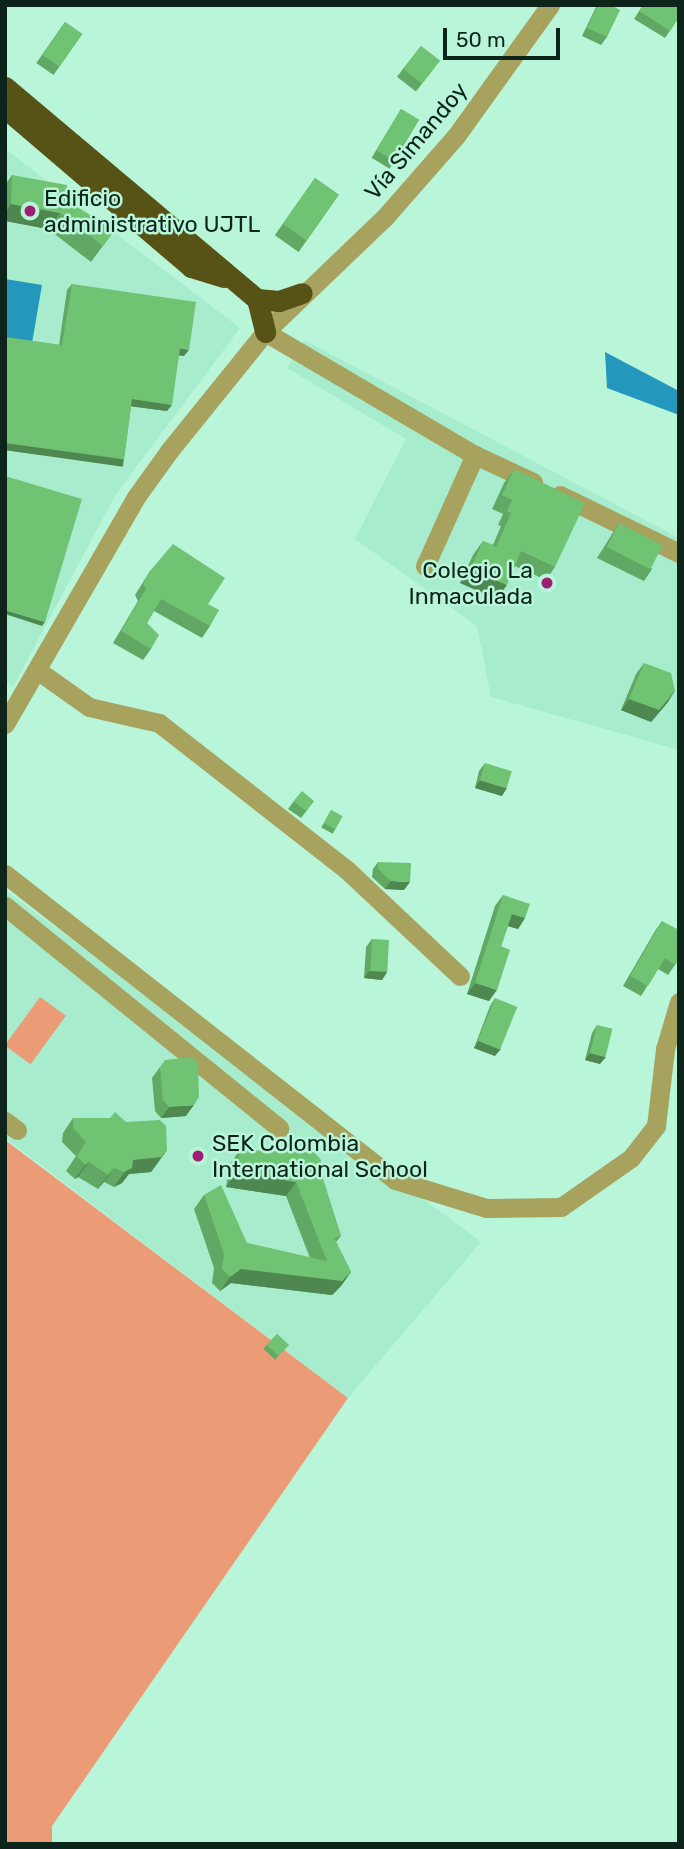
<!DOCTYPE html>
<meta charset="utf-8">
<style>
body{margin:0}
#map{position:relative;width:684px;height:1849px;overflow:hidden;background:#b8f5d9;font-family:Rubik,sans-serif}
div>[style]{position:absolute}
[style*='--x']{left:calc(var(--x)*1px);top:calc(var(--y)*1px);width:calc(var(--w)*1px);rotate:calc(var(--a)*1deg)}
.built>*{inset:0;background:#a7edcd}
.green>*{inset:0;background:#ec9b77;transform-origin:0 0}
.water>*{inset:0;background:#2498bc}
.minor>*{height:19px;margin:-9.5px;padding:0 9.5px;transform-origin:9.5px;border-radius:9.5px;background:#a7a25e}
.highway>*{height:21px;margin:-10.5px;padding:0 10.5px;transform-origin:10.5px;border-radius:10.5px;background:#575216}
.wall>*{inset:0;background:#60a863;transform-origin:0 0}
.shaded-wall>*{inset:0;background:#4e8850;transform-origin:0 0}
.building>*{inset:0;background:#70c373;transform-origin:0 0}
.dots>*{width:19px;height:19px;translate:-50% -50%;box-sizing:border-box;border:4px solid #b8f5d9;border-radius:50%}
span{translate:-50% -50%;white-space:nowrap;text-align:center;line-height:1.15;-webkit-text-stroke:5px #b8f5d9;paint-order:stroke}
.street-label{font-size:23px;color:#0c241a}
.poi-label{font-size:23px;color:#0c241a}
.left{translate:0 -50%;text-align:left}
.right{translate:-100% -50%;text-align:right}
.frame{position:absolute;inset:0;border:7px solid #0c241a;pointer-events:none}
.scale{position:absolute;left:443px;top:28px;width:117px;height:32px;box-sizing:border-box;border:4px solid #0c241a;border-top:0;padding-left:9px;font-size:21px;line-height:24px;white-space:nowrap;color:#0c241a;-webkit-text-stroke:5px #b8f5d9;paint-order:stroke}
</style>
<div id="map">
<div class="built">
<i style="clip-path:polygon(5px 149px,240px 328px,116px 494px,13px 687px,5px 681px)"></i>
<i style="clip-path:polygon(304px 340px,679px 538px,679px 750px,491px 697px,477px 626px,355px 539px,406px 439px,287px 368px)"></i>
<i style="clip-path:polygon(5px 890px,481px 1242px,348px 1398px,5px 1138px)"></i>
</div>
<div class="green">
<i style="left:40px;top:997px;width:32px;height:60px;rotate:36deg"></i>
<i style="clip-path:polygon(5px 1140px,348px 1398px,52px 1826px,52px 1844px,5px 1844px)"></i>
</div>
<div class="water">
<i style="clip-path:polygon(5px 279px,42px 285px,32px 343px,5px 339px)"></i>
<i style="clip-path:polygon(605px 352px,679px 391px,679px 415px,607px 388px)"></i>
</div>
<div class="minor">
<i style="--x:265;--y:332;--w:243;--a:30.4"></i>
<i style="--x:475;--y:455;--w:64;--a:25"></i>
<i style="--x:560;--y:495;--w:132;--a:26"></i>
<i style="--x:425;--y:566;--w:122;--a:-65.8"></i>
<i style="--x:37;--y:670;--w:64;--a:35.4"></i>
<i style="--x:89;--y:707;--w:72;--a:12.9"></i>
<i style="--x:159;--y:723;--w:239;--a:38"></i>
<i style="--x:347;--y:870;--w:155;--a:43.2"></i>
<i style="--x:5;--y:724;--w:262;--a:-60"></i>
<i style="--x:136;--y:497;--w:57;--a:-54.3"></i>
<i style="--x:169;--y:451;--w:153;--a:-51.1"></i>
<i style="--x:265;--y:332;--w:166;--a:-43.8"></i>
<i style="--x:385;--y:217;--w:108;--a:-48.8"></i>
<i style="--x:456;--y:136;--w:161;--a:-54.3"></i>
<i style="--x:5;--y:874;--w:496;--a:38.1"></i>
<i style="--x:395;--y:1180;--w:95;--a:17.1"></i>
<i style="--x:486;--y:1208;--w:75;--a:-0.8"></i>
<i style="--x:561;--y:1207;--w:85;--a:-35"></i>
<i style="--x:631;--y:1158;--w:41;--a:-52"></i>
<i style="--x:656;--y:1126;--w:78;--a:-83.3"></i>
<i style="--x:665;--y:1049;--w:49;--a:-73.4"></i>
<i style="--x:5;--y:906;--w:353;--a:39"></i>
<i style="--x:5;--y:1121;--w:15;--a:37"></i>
</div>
<div class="highway">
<i style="--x:5;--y:87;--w:329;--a:40.1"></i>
<i style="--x:257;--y:299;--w:22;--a:5"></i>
<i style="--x:279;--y:301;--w:24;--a:-19"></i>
<i style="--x:5;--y:108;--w:245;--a:40.5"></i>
<i style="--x:191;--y:267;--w:34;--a:17"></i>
<i style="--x:257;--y:299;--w:34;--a:76"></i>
</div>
<div class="wall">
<i style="clip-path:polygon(597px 5px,611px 5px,607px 37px,601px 45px,582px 36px)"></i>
<i style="clip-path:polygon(643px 5px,679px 17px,665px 38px,634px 19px)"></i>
<i style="left:65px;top:22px;width:21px;height:50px;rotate:35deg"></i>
<i style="left:421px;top:46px;width:24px;height:39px;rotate:38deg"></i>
<i style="left:401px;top:109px;width:21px;height:57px;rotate:31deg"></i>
<i style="clip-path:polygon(12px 175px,66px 200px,114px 231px,91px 262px,48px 229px,5px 221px,5px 185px)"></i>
<i style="left:315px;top:178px;width:29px;height:70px;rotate:35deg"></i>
<i style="clip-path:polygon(72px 284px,184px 356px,179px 355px,167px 411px,131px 406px,124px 459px,119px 465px,5px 450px,5px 337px,59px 345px,67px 290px)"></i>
<i style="clip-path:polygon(514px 469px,555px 567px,546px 580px,515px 566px,497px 599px,460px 583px,473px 555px,483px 541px,493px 545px,501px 526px,498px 525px,503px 514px,492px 509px,504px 483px)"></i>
<i style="clip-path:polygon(619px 523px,652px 569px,644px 581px,597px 558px)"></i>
<i style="clip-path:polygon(150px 571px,208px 604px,210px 626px,202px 638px,154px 611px,147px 623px,151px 649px,143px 660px,113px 643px,138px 601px,135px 595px)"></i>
<i style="clip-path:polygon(644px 663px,668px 702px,651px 722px,621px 710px,636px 674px)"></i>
<i style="clip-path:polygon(485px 763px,502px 796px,475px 788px,479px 771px)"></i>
<i style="clip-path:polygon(294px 801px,308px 809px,301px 818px,288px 809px)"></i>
<i style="left:331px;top:810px;width:13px;height:20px;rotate:29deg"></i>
<i style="clip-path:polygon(378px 862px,404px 890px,385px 889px,372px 877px,373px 869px)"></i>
<i style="clip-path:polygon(503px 895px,525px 918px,518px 929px,508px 926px,501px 946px,489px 1001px,467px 994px,495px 906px)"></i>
<i style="clip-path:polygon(662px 921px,679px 959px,668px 975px,658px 969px,641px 996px,623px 986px,655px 931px)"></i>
<i style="clip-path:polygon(372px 939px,387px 972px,382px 980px,364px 978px,366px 947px)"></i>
<i style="clip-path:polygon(495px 998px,495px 1056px,474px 1048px,490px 1006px)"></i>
<i style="clip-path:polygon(597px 1025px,600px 1064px,585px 1060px,592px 1033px)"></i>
<i style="clip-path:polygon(160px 1067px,186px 1116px,161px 1118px,155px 1111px,152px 1078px)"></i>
<i style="clip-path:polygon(73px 1118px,126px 1122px,167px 1150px,151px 1172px,129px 1174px,122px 1183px,114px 1187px,104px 1182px,98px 1189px,78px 1177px,75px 1179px,66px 1171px,76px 1156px,62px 1142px,63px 1133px)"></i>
<i style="clip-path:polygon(240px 1150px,320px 1170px,341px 1236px,336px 1242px,351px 1272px,341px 1286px,332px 1295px,231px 1283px,220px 1291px,212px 1283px,214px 1268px,194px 1209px,204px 1195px,247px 1243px,310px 1258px,286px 1196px,226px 1187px,230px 1164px)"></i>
<i style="left:277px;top:1334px;width:16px;height:20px;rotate:43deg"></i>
</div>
<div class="shaded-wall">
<i style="clip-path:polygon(11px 204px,60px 213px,48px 229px,5px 221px,5px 213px)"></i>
<i style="clip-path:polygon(180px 348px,189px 350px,184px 356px,175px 355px)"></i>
<i style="clip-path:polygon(132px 399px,172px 405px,167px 411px,128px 406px)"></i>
<i style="left:5px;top:443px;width:120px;height:7px;rotate:8deg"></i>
<i style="clip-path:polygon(470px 570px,507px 585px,497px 599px,460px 583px)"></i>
<i style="clip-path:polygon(5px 610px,45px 622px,42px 626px,5px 614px)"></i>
<i style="clip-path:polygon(675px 691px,668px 702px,651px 722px,621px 710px,629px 699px)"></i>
<i style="clip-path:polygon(480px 780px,507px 788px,502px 796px,475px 788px)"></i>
<i style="clip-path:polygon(391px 881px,410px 882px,404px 890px,385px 889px)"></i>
<i style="clip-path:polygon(512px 914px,525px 918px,518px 929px,504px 925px)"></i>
<i style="clip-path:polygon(369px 971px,387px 972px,382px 980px,364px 978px)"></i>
<i style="clip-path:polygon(475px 983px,497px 990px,489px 1001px,467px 994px)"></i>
<i style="clip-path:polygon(479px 1041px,501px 1049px,495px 1056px,474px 1048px)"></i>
<i style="clip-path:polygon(590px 1053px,606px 1057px,600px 1064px,585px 1060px)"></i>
<i style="clip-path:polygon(194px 1105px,186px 1116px,161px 1118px,169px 1107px)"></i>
<i style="clip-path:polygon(167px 1150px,151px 1172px,129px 1174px,122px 1183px,114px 1187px,133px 1160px)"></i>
<i style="clip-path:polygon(89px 1162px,78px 1177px,75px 1179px,85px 1165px)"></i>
<i style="clip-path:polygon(114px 1168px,104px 1182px,98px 1189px,108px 1175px)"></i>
<i style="clip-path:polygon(236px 1172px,296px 1182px,286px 1196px,226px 1187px)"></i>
<i style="clip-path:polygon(241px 1269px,351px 1272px,341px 1286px,332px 1295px,231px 1283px,220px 1291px,230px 1277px)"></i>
</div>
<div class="building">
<i style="clip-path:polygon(598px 5px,611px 5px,620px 10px,607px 37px,587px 28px)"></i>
<i style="clip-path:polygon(643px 5px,677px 5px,679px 6px,679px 17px,670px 31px,639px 11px)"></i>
<i style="left:65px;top:22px;width:21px;height:40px;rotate:35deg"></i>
<i style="left:421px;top:46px;width:24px;height:29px;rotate:38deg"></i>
<i style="left:401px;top:109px;width:21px;height:48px;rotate:31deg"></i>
<i style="clip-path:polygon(12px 175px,67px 185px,66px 200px,114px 231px,103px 246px,60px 213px,11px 204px)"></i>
<i style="left:315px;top:178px;width:29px;height:56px;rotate:35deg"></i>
<i style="clip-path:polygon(72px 284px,196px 302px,189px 350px,180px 348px,172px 405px,132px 399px,124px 459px,5px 443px,5px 402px,7px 387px,5px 386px,5px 337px,62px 345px)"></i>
<i style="clip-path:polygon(514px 469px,585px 503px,555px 567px,521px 551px,507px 585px,470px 570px,483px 541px,496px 547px,511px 513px,507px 511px,512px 500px,502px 495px)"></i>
<i style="clip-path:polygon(5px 476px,82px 499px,45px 622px,5px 610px)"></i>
<i style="left:619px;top:523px;width:49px;height:27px;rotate:27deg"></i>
<i style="clip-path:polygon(173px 544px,225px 578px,208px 604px,219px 610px,210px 626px,161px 599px,147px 623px,159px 635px,151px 649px,121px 631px,146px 589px,143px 584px,150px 571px)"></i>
<i style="clip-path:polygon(644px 663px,671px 673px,675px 691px,659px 710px,629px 699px)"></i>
<i style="left:485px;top:763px;width:28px;height:18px;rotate:17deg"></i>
<i style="left:302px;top:791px;width:16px;height:13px;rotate:40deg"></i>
<i style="left:331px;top:810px;width:13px;height:15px;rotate:29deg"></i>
<i style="clip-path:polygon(378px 862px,411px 863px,410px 882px,391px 881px,378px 869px)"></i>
<i style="clip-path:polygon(503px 895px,530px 904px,525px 918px,512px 914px,501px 946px,510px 950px,497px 990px,475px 983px)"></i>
<i style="clip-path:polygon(662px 921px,679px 930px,679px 959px,675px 965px,665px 958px,648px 986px,630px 976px)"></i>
<i style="left:372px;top:939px;width:17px;height:32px;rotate:3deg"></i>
<i style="left:495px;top:998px;width:24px;height:46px;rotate:22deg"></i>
<i style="left:597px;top:1025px;width:16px;height:29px;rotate:14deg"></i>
<i style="clip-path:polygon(192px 1057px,198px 1062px,199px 1097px,194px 1105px,169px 1107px,163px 1100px,160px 1067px,165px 1060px)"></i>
<i style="clip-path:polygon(115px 1112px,126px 1122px,160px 1120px,166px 1126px,167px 1150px,161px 1157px,133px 1160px,132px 1168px,124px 1172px,114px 1168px,108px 1175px,89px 1162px,85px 1165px,77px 1156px,86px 1142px,73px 1128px,73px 1118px,110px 1118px)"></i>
<i style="clip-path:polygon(240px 1150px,314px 1152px,321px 1160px,320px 1170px,341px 1236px,334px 1238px,351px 1272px,342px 1281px,241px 1269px,230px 1277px,222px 1269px,224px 1254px,204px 1195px,221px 1185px,247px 1243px,327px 1261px,296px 1182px,236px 1172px)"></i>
<i style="left:277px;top:1334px;width:16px;height:15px;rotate:43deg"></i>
</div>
<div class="dots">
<i style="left:30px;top:211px;background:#9d1f74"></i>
<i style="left:547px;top:583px;background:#9d1f74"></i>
<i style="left:198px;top:1156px;background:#9d1f74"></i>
</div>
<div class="street-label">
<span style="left:416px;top:141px;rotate:-50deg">Vía Simandoy</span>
</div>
<div class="poi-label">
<span class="left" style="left:44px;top:211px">Edificio<br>administrativo UJTL</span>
<span class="right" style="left:533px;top:583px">Colegio La<br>Inmaculada</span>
<span class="left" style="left:212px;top:1156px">SEK Colombia<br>International School</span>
</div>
<div class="frame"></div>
<div class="scale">50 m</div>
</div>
